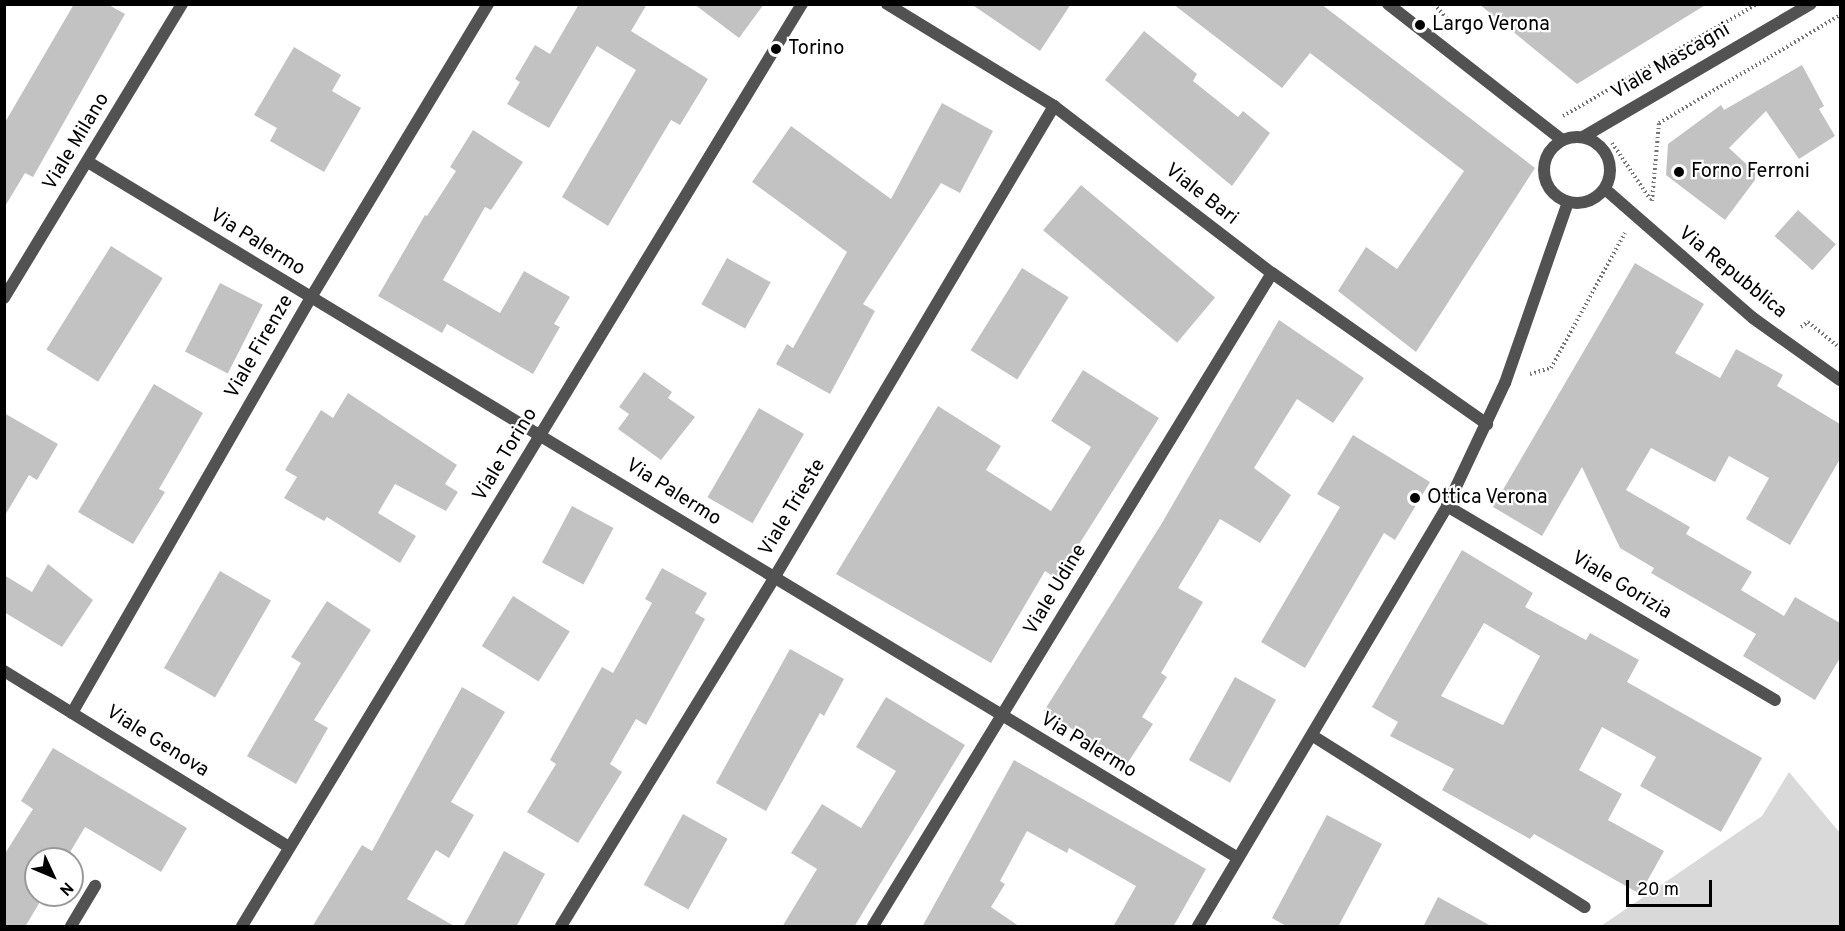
<!DOCTYPE html>
<style>
body{margin:0}
#map{position:relative;width:1845px;height:931px;overflow:hidden;background:#fff;font-family:Overpass,sans-serif}
div>[style]{position:absolute}
[style*='--x']{left:calc(var(--x)*1px);top:calc(var(--y)*1px);width:calc(var(--w)*1px);rotate:calc(var(--a)*1deg)}
.green>*{inset:0;background:#d9d9d9}
.building>*{inset:0;background:#c2c2c2;transform-origin:0 0}
.path>*{height:4px;margin-top:-2px;transform-origin:0;background:repeating-linear-gradient(90deg,#747474 0 1.5px,transparent 0 4.5px)}
.service>*{height:12px;margin:-6px;padding:0 6px;transform-origin:6px;border-radius:6px;background:#525252}
.minor>*{height:12px;margin:-6px;padding:0 6px;transform-origin:6px;border-radius:6px;background:#525252}
.minor>.ring{margin:-6px;padding:0;box-sizing:content-box;background:none;border:12px solid #525252;border-radius:50%}
.dots>*{width:16px;height:16px;translate:-50% -50%;box-sizing:border-box;border:3px solid #fff;border-radius:50%}
span{translate:-50% -50%;white-space:nowrap;text-align:center;line-height:1.15;-webkit-text-stroke:4.5px #fff;paint-order:stroke}
.poi-label{font-size:20px;color:#000}
.left{translate:0 -50%;text-align:left}
.street-label{font-size:20px;color:#000}
.frame{position:absolute;inset:0;border:6px solid #000;pointer-events:none}
.north{position:absolute;left:24px;top:847px;width:60px;height:60px;box-sizing:border-box;background:#fff;border:2px solid #999;border-radius:50%;rotate:134deg;font-size:16px;font-weight:700;line-height:24px;text-align:center;color:#000}
.north::after{content:'';display:block;margin:auto;width:21px;height:27px;background:#000;clip-path:polygon(50% 0,100% 100%,50% 72%,0 100%)}
.scale{position:absolute;left:1626px;top:880px;width:86px;height:27px;box-sizing:border-box;border:3px solid #000;border-top:0;padding-left:8px;font-size:18px;line-height:21px;white-space:nowrap;color:#000;-webkit-text-stroke:4px #fff;paint-order:stroke}
</style>
<div id="map">
<div class="green">
<i style="clip-path:polygon(1789px 772px,1840px 833px,1840px 926px,1601px 926px,1762px 816px)"></i>
</div>
<div class="building">
<i style="clip-path:polygon(74px 4px,107px 4px,125px 14px,33px 177px,25px 173px,4px 208px,4px 124px)"></i>
<i style="clip-path:polygon(579px 4px,647px 4px,631px 31px,708px 79px,680px 125px,671px 120px,608px 226px,562px 197px,636px 70px,597px 46px,549px 128px,507px 104px,520px 82px,515px 79px,535px 45px,550px 54px)"></i>
<i style="clip-path:polygon(694px 4px,764px 4px,739px 38px)"></i>
<i style="clip-path:polygon(971px 4px,1071px 4px,1040px 51px)"></i>
<i style="clip-path:polygon(1173px 4px,1321px 4px,1535px 168px,1416px 352px,1338px 291px,1366px 247px,1397px 269px,1464px 171px,1310px 53px,1282px 88px)"></i>
<i style="clip-path:polygon(1479px 4px,1707px 4px,1577px 84px)"></i>
<i style="clip-path:polygon(1144px 31px,1197px 74px,1193px 81px,1238px 117px,1243px 111px,1270px 133px,1232px 186px,1105px 80px)"></i>
<i style="clip-path:polygon(294px 47px,341px 75px,332px 91px,361px 108px,324px 172px,270px 141px,277px 128px,254px 115px)"></i>
<i style="clip-path:polygon(1802px 65px,1824px 106px,1819px 109px,1835px 136px,1799px 159px,1766px 111px,1729px 148px,1755px 172px,1755px 180px,1725px 220px,1666px 175px,1668px 144px,1721px 105px,1724px 110px)"></i>
<i style="clip-path:polygon(942px 103px,993px 131px,960px 193px,941px 183px,863px 304px,875px 311px,830px 394px,776px 364px,787px 344px,793px 348px,847px 252px,752px 182px,791px 126px,891px 199px)"></i>
<i style="clip-path:polygon(473px 130px,523px 162px,491px 210px,485px 207px,443px 280px,500px 313px,524px 271px,570px 297px,554px 324px,560px 327px,533px 374px,447px 324px,442px 333px,378px 296px,425px 215px,427px 216px,456px 171px,450px 167px)"></i>
<i style="left:1081px;top:185px;width:175px;height:59px;rotate:40deg"></i>
<i style="left:1798px;top:210px;width:51px;height:35px;rotate:42deg"></i>
<i style="left:111px;top:246px;width:61px;height:122px;rotate:32deg"></i>
<i style="left:727px;top:258px;width:50px;height:53px;rotate:29deg"></i>
<i style="clip-path:polygon(1635px 263px,1704px 304px,1675px 353px,1720px 378px,1736px 349px,1783px 375px,1777px 386px,1840px 424px,1840px 459px,1790px 545px,1746px 519px,1769px 478px,1729px 456px,1715px 482px,1651px 448px,1626px 490px,1690px 527px,1686px 534px,1752px 572px,1741px 590px,1784px 616px,1795px 597px,1840px 623px,1840px 658px,1815px 700px,1743px 656px,1756px 634px,1651px 573px,1654px 568px,1620px 548px,1582px 467px,1542px 536px,1493px 507px)"></i>
<i style="left:1022px;top:268px;width:55px;height:97px;rotate:32deg"></i>
<i style="left:220px;top:283px;width:48px;height:77px;rotate:27deg"></i>
<i style="clip-path:polygon(1279px 320px,1364px 378px,1333px 423px,1297px 399px,1254px 468px,1291px 495px,1260px 543px,1220px 519px,1178px 588px,1203px 602px,1161px 673px,1167px 677px,1142px 717px,1153px 724px,1127px 764px,1044px 711px,1162px 523px)"></i>
<i style="clip-path:polygon(1083px 370px,1159px 418px,1057px 579px,1045px 571px,991px 663px,836px 574px,938px 406px,1001px 446px,986px 470px,1051px 511px,1091px 447px,1051px 421px)"></i>
<i style="clip-path:polygon(644px 372px,672px 392px,668px 398px,695px 417px,661px 460px,618px 429px,629px 414px,619px 407px)"></i>
<i style="clip-path:polygon(154px 384px,203px 413px,159px 489px,165px 492px,133px 544px,78px 512px)"></i>
<i style="clip-path:polygon(348px 393px,457px 465px,445px 484px,458px 492px,446px 511px,395px 484px,378px 513px,416px 536px,400px 563px,327px 517px,324px 521px,284px 498px,297px 477px,285px 470px,321px 410px,333px 418px)"></i>
<i style="left:759px;top:408px;width:52px;height:103px;rotate:30deg"></i>
<i style="clip-path:polygon(4px 413px,58px 444px,37px 480px,29px 475px,4px 517px)"></i>
<i style="clip-path:polygon(1353px 435px,1430px 482px,1395px 540px,1384px 533px,1305px 668px,1261px 642px,1340px 507px,1317px 494px)"></i>
<i style="left:572px;top:506px;width:47px;height:64px;rotate:28deg"></i>
<i style="clip-path:polygon(evenodd,1462px 550px,1533px 593px,1525px 607px,1586px 640px,1590px 633px,1639px 660px,1627px 682px,1762px 758px,1721px 832px,1640px 786px,1656px 757px,1602px 727px,1579px 770px,1622px 794px,1608px 820px,1664px 851px,1640px 894px,1534px 834px,1530px 839px,1442px 790px,1454px 769px,1390px 736px,1398px 722px,1372px 707px,1462px 550px,1484px 623px,1540px 656px,1503px 725px,1441px 696px,1484px 623px)"></i>
<i style="clip-path:polygon(48px 564px,93px 600px,62px 647px,4px 612px,4px 575px,32px 592px)"></i>
<i style="clip-path:polygon(662px 568px,707px 593px,695px 613px,705px 619px,646px 725px,636px 719px,610px 764px,622px 772px,578px 843px,527px 812px,556px 764px,550px 760px,602px 667px,613px 673px,652px 603px,645px 599px)"></i>
<i style="left:220px;top:571px;width:59px;height:112px;rotate:30deg"></i>
<i style="left:513px;top:596px;width:67px;height:59px;rotate:32deg"></i>
<i style="clip-path:polygon(327px 601px,371px 630px,314px 720px,328px 728px,296px 784px,247px 756px,301px 663px,291px 657px)"></i>
<i style="clip-path:polygon(790px 649px,844px 679px,824px 716px,820px 713px,766px 811px,716px 783px)"></i>
<i style="left:1235px;top:677px;width:47px;height:95px;rotate:29deg"></i>
<i style="clip-path:polygon(462px 687px,505px 712px,451px 802px,474px 815px,449px 858px,436px 850px,407px 899px,456px 927px,312px 927px,362px 845px,372px 851px)"></i>
<i style="clip-path:polygon(886px 697px,965px 745px,854px 927px,782px 927px,817px 869px,791px 853px,822px 804px,861px 828px,896px 771px,856px 747px)"></i>
<i style="clip-path:polygon(53px 748px,187px 828px,161px 872px,85px 827px,66px 859px,36px 859px,36px 895px,44px 895px,25px 927px,4px 927px,4px 855px,33px 809px,21px 801px)"></i>
<i style="clip-path:polygon(1014px 760px,1206px 869px,1173px 927px,1113px 927px,1136px 886px,1069px 848px,1067px 853px,1027px 831px,1000px 881px,1005px 884px,991px 907px,1020px 927px,922px 927px)"></i>
<i style="left:683px;top:814px;width:51px;height:81px;rotate:29deg"></i>
<i style="clip-path:polygon(1327px 815px,1382px 844px,1338px 927px,1288px 927px,1272px 918px)"></i>
<i style="clip-path:polygon(504px 851px,545px 874px,516px 927px,463px 927px)"></i>
<i style="clip-path:polygon(1438px 897px,1493px 927px,1423px 927px)"></i>
</div>
<div class="path">
<i style="--x:1434;--y:4;--w:33;--a:49"></i>
<i style="--x:1563;--y:116;--w:224;--a:-30"></i>
<i style="--x:1612;--y:143;--w:68;--a:55.8"></i>
<i style="--x:1652;--y:201;--w:78;--a:-84.9"></i>
<i style="--x:1659;--y:123;--w:211;--a:-30.8"></i>
<i style="--x:1801;--y:327;--w:9;--a:-36"></i>
<i style="--x:1808;--y:322;--w:41;--a:39.1"></i>
<i style="--x:1530;--y:374;--w:22;--a:-16"></i>
<i style="--x:1551;--y:368;--w:154;--a:-61.3"></i>
</div>
<div class="service">
<i style="--x:71;--y:926;--w:47;--a:-59"></i>
</div>
<div class="minor">
<i style="--x:887;--y:4;--w:196;--a:31.4"></i>
<i style="--x:1054;--y:106;--w:275;--a:37.5"></i>
<i style="--x:1272;--y:273;--w:263;--a:35.1"></i>
<i style="--x:1388;--y:4;--w:221;--a:38"></i>
<i class="ring" style="left:1544px;top:137px;width:54px;height:54px"></i>
<i style="--x:1583;--y:137;--w:264;--a:-30.3"></i>
<i style="--x:88;--y:162;--w:1344;--a:31.18"></i>
<i style="--x:1605;--y:189;--w:196;--a:41.1"></i>
<i style="--x:1753;--y:318;--w:107;--a:35.5"></i>
<i style="--x:4;--y:298;--w:344;--a:-58.8"></i>
<i style="--x:1447;--y:506;--w:381;--a:30.6"></i>
<i style="--x:4;--y:671;--w:335;--a:31.7"></i>
<i style="--x:72;--y:713;--w:478;--a:-60.1"></i>
<i style="--x:310;--y:299;--w:345;--a:-58.9"></i>
<i style="--x:1313;--y:736;--w:321;--a:32.2"></i>
<i style="--x:242;--y:926;--w:1079;--a:-58.73"></i>
<i style="--x:561;--y:926;--w:408;--a:-58.5"></i>
<i style="--x:774;--y:578;--w:549;--a:-59.32"></i>
<i style="--x:873;--y:926;--w:765;--a:-58.57"></i>
<i style="--x:1198;--y:926;--w:488;--a:-59.3"></i>
<i style="--x:1447;--y:506;--w:136;--a:-64.8"></i>
<i style="--x:1505;--y:383;--w:192;--a:-70.8"></i>
</div>
<div class="dots">
<i style="left:1420px;top:25px;background:#000"></i>
<i style="left:776px;top:49px;background:#000"></i>
<i style="left:1679px;top:172px;background:#000"></i>
<i style="left:1415px;top:498px;background:#000"></i>
</div>
<div class="poi-label">
<span class="left" style="left:1432px;top:25px">Largo Verona</span>
<span class="left" style="left:788px;top:49px">Torino</span>
<span class="left" style="left:1691px;top:172px">Forno Ferroni</span>
<span class="left" style="left:1427px;top:498px">Ottica Verona</span>
</div>
<div class="street-label">
<span style="left:1671px;top:62px;rotate:-30deg">Viale Mascagni</span>
<span style="left:77px;top:142px;rotate:-59deg">Viale Milano</span>
<span style="left:1201px;top:195px;rotate:38deg">Viale Bari</span>
<span style="left:257px;top:243px;rotate:32deg">Via Palermo</span>
<span style="left:1732px;top:273px;rotate:39deg">Via Repubblica</span>
<span style="left:260px;top:347px;rotate:-60deg">Viale Firenze</span>
<span style="left:506px;top:455px;rotate:-59deg">Viale Torino</span>
<span style="left:673px;top:493px;rotate:32deg">Via Palermo</span>
<span style="left:793px;top:508px;rotate:-59deg">Viale Trieste</span>
<span style="left:1621px;top:586px;rotate:31deg">Viale Gorizia</span>
<span style="left:1056px;top:590px;rotate:-59deg">Viale Udine</span>
<span style="left:157px;top:742px;rotate:32deg">Viale Genova</span>
<span style="left:1088px;top:746px;rotate:31deg">Via Palermo</span>
</div>
<div class="frame"></div>
<div class="north">N</div>
<div class="scale">20 m</div>
</div>
